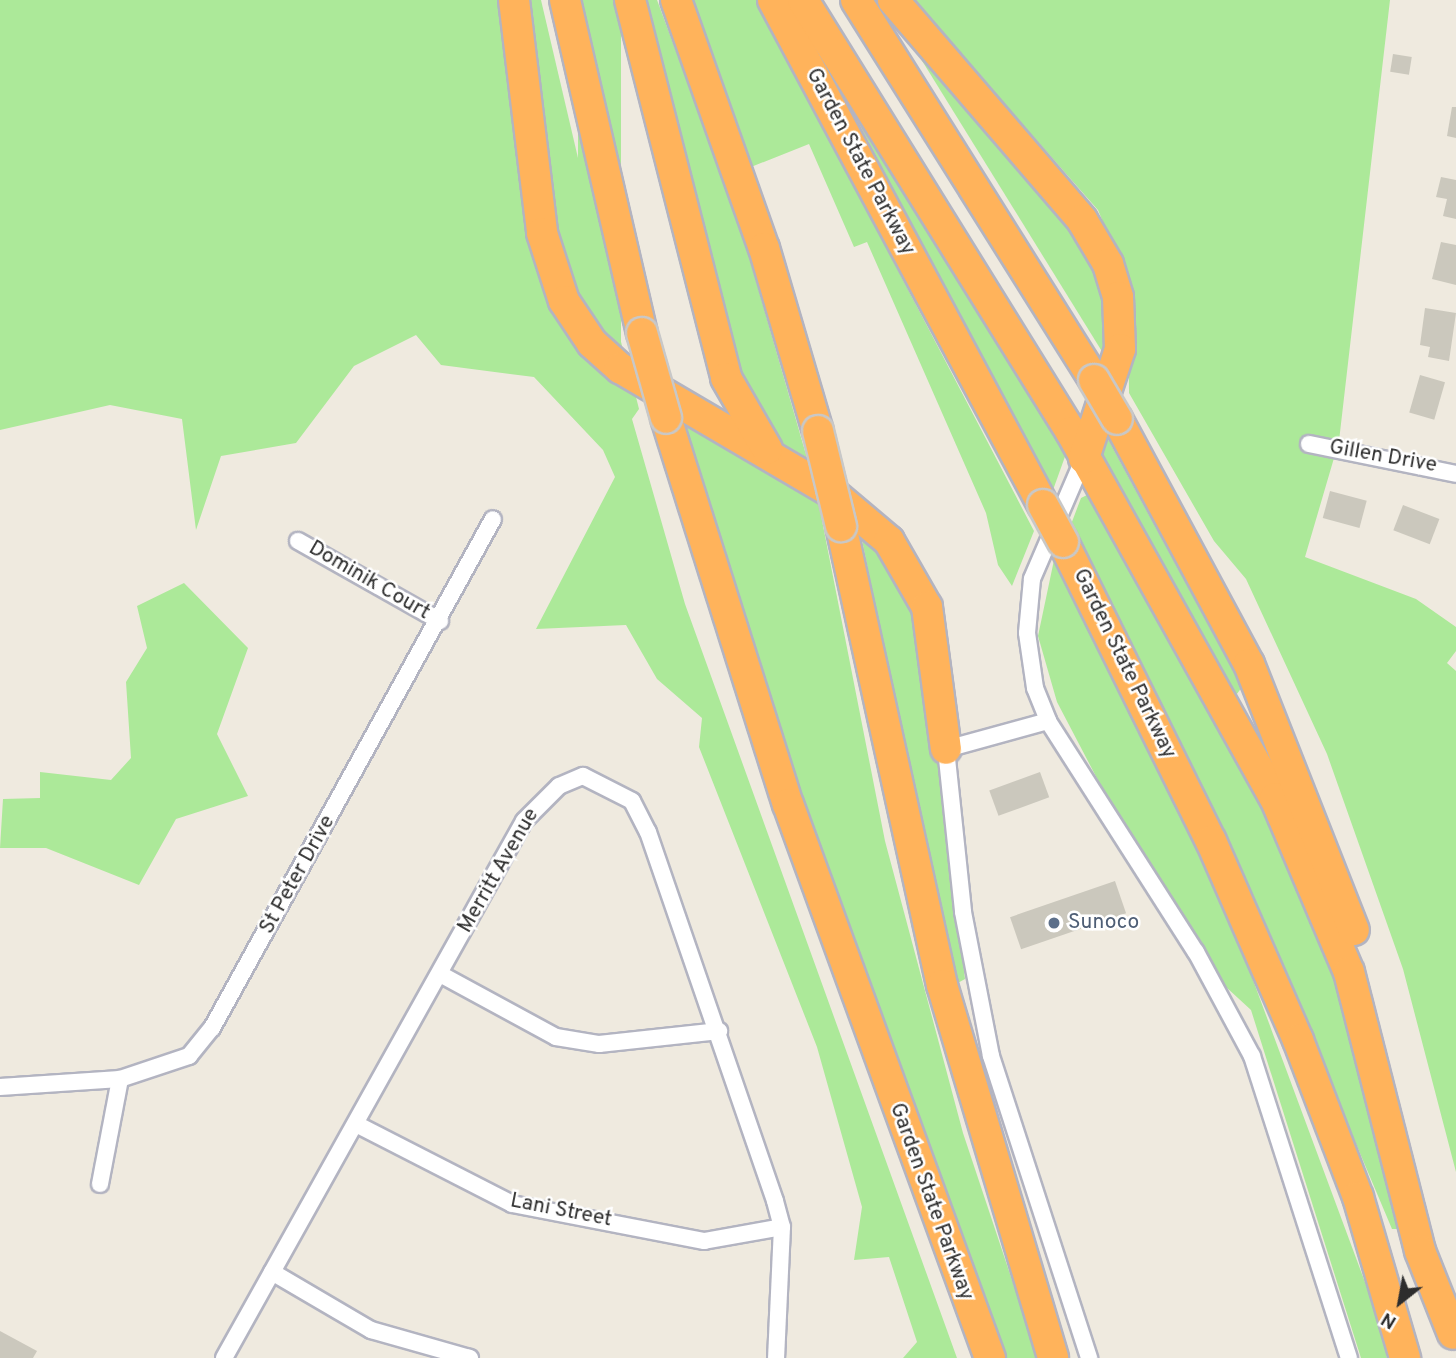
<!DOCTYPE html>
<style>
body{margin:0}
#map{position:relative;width:1456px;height:1358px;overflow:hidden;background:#efeadf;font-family:Overpass,sans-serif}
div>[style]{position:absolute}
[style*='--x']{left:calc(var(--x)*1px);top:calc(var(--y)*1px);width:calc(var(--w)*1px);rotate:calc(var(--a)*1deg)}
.green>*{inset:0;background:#ace999;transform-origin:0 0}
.building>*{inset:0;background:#cbc8bd;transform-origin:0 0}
.roads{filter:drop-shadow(2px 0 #b3b4c1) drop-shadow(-2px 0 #b3b4c1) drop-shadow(0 2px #b3b4c1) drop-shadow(0 -2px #b3b4c1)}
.minor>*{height:16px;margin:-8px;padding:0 8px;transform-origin:8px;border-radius:8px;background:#fff}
.motorway>*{height:30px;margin:-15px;padding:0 15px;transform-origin:15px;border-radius:15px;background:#ffb35b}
.bridges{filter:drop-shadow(2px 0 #c8c8c8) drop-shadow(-2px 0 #c8c8c8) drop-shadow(0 2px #c8c8c8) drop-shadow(0 -2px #c8c8c8)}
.motorway-bridge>*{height:30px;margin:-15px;padding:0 15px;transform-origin:15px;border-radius:15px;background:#ffb35b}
.dots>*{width:19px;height:19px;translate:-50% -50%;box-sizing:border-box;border:4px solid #fff;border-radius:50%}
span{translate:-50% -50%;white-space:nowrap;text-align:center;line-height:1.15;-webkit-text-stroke:5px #fff;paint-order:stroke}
.street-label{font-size:21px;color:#2d2d2d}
.service-label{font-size:21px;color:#4e5e75}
.left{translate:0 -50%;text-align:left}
.north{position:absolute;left:1365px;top:1267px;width:70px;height:70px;-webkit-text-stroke:5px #fff;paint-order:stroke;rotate:211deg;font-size:19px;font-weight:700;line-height:28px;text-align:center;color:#2d2d2d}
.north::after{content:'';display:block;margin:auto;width:24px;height:32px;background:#2d2d2d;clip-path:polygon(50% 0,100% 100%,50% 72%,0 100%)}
</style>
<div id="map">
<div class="green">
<i style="clip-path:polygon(0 0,505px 0,533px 229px,633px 385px,639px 409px,632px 419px,685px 604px,957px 1358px,903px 1358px,917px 1342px,889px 1257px,854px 1260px,862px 1207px,817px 1047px,699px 747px,702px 718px,657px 679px,626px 625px,536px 629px,615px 477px,603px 450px,534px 377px,441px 365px,416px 335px,354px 366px,296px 443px,221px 456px,196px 530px,182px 419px,110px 405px,0 430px)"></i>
<i style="clip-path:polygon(522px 0,541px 0,626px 363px,599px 343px,550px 242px)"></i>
<i style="left:578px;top:0;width:43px;height:406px"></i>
<i style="clip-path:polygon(639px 0,657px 0,737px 215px,811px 472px,787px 458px,736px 386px)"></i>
<i style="clip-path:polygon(690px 0,757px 0,1034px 531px,1012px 586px,998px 565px,986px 513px,867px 242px,854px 247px,809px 144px,751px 167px)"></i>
<i style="clip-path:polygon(913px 0,1390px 0,1339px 441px,1305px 557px,1416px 599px,1456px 627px,1456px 651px,1447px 663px,1456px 671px,1456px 1172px,1403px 969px,1327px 754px,1246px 579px,1214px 541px,1129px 393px,1128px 282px,1098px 210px)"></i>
<i style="clip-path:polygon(890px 9px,1079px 226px,1109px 290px,1111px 366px)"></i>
<i style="clip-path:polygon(814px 39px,1067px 451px,1053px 490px)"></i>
<i style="clip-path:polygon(682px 414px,816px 490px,885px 841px,963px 1133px,1038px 1358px,1003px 1358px,767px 702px)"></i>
<i style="clip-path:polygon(1108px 439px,1242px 687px,1234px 698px,1100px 464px)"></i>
<i style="clip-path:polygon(1093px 492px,1270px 796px,1369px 1080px,1402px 1229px,1392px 1229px,1235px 857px,1070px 527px,1081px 498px)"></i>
<i style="clip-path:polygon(858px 521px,911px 589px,924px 637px,965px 979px,954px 985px)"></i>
<i style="clip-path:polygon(1054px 560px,1230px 918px,1379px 1320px,1387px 1358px,1361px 1358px,1251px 1010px,1226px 987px,1101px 786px,1057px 702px,1038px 636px)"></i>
<i style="clip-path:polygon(184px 583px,248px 648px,217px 734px,248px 796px,176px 819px,139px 885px,46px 848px,0 848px,3px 799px,40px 798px,40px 772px,111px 780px,131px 758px,126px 682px,147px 648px,137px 606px)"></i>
</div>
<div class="building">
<i style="left:1393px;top:54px;width:19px;height:18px;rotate:9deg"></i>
<i style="clip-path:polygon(1452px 107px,1456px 107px,1456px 138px,1447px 136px)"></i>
<i style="clip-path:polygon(1441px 177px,1456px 180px,1456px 219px,1443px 216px,1447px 199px,1436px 197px)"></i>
<i style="clip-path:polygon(1441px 242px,1456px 245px,1456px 285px,1432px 279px)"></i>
<i style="clip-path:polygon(1425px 308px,1456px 313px,1449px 361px,1428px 357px,1430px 347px,1420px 345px)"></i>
<i style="left:1420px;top:375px;width:26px;height:39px;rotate:16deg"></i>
<i style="left:1330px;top:491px;width:38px;height:28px;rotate:15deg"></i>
<i style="left:1403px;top:505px;width:39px;height:27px;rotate:21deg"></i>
<i style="left:1040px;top:772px;width:27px;height:54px;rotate:70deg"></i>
<i style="left:1115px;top:881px;width:34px;height:111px;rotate:71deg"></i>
<i style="clip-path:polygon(0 1331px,37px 1351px,33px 1358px,0 1358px)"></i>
</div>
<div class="roads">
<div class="minor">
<i style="--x:1309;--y:444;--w:150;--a:11.5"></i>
<i style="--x:1084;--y:458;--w:132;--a:113.3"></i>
<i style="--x:1032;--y:579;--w:54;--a:95.3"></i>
<i style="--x:1027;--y:633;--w:56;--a:81.7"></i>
<i style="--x:1035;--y:688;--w:35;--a:68"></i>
<i style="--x:1048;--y:721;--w:274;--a:57.4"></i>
<i style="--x:1196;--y:952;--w:118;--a:61.7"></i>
<i style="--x:1252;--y:1056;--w:317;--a:72.2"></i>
<i style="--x:298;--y:541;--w:163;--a:29.4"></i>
<i style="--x:1048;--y:721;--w:106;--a:164.6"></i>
<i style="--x:946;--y:749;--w:164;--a:84"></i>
<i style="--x:963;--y:912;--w:147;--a:79"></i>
<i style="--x:991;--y:1056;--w:318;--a:72"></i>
<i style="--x:440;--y:974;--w:132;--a:28.5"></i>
<i style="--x:556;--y:1037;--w:44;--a:9.2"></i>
<i style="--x:599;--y:1044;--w:121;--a:-6.2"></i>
<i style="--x:0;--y:1087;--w:120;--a:-3.8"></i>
<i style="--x:120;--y:1079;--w:73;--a:-18.4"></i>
<i style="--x:189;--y:1056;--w:36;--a:-51"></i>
<i style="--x:212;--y:1028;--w:581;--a:-61.1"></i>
<i style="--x:356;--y:1124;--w:175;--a:27.1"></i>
<i style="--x:512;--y:1204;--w:196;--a:10.9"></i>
<i style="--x:704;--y:1241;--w:79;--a:-10.2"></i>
<i style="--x:100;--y:1184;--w:107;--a:-79.2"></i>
<i style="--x:272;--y:1272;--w:115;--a:30.4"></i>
<i style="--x:371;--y:1330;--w:103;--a:15.8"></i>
<i style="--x:224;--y:1358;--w:615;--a:-60.81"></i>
<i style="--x:524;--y:821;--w:49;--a:-45"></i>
<i style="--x:559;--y:786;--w:26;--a:-23"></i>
<i style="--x:583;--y:776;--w:55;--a:27"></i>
<i style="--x:632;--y:801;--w:35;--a:63"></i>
<i style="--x:648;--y:832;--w:390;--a:71"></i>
<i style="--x:775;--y:1201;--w:27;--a:75"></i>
<i style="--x:782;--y:1227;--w:131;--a:92.6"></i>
</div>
<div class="motorway">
<i style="--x:514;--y:0;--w:235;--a:83.1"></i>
<i style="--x:542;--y:233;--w:71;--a:72.1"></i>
<i style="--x:564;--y:301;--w:50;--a:56.3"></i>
<i style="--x:592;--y:343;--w:38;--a:42"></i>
<i style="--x:620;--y:368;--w:245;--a:30.4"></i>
<i style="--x:831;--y:492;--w:76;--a:40.2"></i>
<i style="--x:889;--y:541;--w:76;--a:60.1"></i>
<i style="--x:927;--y:607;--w:143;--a:82.4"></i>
<i style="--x:565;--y:0;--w:342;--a:77"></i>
<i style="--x:630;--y:0;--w:390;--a:75.7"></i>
<i style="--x:726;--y:378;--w:82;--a:60"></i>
<i style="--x:676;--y:0;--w:263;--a:70.5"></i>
<i style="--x:764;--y:248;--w:191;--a:73.6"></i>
<i style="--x:773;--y:0;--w:573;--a:61.87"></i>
<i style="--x:803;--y:0;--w:508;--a:58.19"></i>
<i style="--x:1071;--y:432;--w:419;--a:60.9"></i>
<i style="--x:1275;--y:798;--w:189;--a:67"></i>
<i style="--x:1349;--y:972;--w:288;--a:75.7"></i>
<i style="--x:1420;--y:1251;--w:89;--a:68.3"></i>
<i style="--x:856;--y:0;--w:448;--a:57.9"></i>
<i style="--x:893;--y:0;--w:290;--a:49.3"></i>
<i style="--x:1082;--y:220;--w:51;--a:59.4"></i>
<i style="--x:1108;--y:264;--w:34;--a:73"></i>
<i style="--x:1118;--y:297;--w:52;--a:87.8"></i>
<i style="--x:1120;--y:349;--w:115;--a:108.3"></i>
<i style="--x:666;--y:418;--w:405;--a:72.5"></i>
<i style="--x:788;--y:804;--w:590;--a:69.97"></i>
<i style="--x:1117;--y:419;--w:278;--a:61.7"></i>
<i style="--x:1249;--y:664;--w:286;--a:68.5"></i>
<i style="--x:841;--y:526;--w:470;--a:77.6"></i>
<i style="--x:942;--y:985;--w:389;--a:73.4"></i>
<i style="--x:1063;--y:542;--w:334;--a:63.7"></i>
<i style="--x:1211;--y:841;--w:217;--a:66.4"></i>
<i style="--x:1298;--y:1040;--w:168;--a:69.1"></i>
<i style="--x:1358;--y:1197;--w:168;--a:73.7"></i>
</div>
</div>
<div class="bridges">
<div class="motorway-bridge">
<i style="--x:642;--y:333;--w:88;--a:74.2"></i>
<i style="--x:1094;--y:380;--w:45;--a:59.5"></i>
<i style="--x:818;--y:431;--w:98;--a:76.4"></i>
<i style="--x:1043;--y:505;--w:42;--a:61.6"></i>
</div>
</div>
<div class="dots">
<i style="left:1054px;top:923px;background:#5c6f8a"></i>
</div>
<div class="street-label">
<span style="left:860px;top:162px;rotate:62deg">Garden State Parkway</span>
<span style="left:1383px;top:457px;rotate:10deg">Gillen Drive</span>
<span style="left:369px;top:581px;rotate:30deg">Dominik Court</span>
<span style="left:1124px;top:664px;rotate:64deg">Garden State Parkway</span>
<span style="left:499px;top:871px;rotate:-60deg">Merritt Avenue</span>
<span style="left:298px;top:875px;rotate:-61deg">St Peter Drive</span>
<span style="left:931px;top:1202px;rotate:70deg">Garden State Parkway</span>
<span style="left:561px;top:1211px;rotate:11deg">Lani Street</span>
</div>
<div class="service-label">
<span class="left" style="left:1068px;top:923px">Sunoco</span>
</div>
<div class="north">N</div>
</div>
